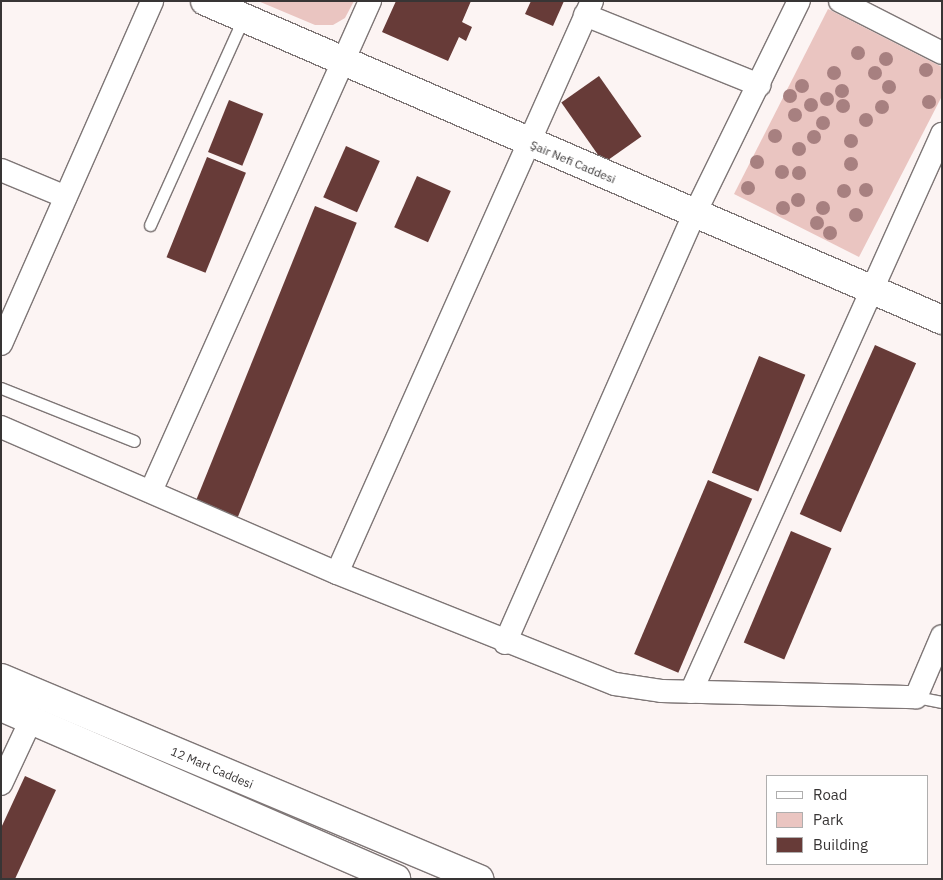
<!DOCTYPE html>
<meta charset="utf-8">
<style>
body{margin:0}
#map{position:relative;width:943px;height:880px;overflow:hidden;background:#fcf4f3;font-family:"IBM Plex Sans",sans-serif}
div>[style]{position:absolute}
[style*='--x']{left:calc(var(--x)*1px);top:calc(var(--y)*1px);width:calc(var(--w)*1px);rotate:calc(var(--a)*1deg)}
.green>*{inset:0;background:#eac5c1}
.building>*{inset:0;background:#673b38;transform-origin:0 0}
.roads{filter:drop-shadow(1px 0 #7e7676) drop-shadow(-1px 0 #7e7676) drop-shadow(0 1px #7e7676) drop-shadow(0 -1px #7e7676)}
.lane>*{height:11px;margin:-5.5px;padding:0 5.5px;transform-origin:5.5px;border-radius:5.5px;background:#fff}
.street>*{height:22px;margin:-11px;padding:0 11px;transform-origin:11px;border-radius:11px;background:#fff}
.secondary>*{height:28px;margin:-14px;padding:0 14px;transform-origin:14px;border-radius:14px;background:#fff}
.trees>*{width:14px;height:14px;margin:-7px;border-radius:50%;background:#a78080}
span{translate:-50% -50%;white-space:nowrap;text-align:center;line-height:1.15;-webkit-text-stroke:5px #fff;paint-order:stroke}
.street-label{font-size:12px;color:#383535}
.frame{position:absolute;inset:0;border:2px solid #383535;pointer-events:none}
.legend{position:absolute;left:766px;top:775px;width:162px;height:90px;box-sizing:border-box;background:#fff;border:1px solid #afaeae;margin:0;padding:6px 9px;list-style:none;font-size:15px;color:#383535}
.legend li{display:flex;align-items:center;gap:10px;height:25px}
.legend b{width:25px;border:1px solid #afaeae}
</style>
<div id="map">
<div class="green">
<i style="clip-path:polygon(258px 1px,354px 1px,345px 18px,333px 25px,315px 25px)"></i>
<i style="clip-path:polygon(828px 9px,942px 67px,942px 96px,859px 257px,734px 194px)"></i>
</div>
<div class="building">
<i style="clip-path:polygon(396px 1px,471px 1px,462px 22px,472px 27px,466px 41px,459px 37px,448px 61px,382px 32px)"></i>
<i style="clip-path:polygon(531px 1px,564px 1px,553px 26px,525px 14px)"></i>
<i style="left:599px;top:76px;width:74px;height:46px;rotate:55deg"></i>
<i style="left:229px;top:100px;width:37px;height:56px;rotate:22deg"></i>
<i style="left:346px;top:146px;width:37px;height:56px;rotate:24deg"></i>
<i style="left:207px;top:157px;width:42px;height:108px;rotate:22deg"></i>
<i style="left:417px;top:176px;width:37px;height:56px;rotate:24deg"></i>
<i style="left:315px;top:206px;width:45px;height:323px;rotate:22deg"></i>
<i style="left:875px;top:345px;width:45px;height:185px;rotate:24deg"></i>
<i style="left:759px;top:356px;width:50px;height:126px;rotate:22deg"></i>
<i style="left:708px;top:480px;width:48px;height:189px;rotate:23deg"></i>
<i style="left:791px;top:531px;width:44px;height:121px;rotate:23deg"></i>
<i style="clip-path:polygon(25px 776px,56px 790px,15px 879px,1px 879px,1px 828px)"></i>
</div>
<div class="roads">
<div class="lane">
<i style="--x:150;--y:225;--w:226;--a:-65.7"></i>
<i style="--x:1;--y:388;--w:143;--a:21.7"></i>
<i style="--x:916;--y:697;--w:26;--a:11"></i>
</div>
<div class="street">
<i style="--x:840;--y:1;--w:114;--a:27"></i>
<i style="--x:585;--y:15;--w:188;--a:21.9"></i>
<i style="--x:1;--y:170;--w:70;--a:22.6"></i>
<i style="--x:1;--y:344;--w:375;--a:-66.2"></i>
<i style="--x:1;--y:427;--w:366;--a:23.5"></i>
<i style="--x:337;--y:573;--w:299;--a:21.8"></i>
<i style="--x:615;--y:684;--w:48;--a:8.5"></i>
<i style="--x:662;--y:691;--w:254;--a:1.4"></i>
<i style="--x:916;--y:697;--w:66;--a:-66.9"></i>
<i style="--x:151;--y:491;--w:537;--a:-65.92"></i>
<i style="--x:337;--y:573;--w:626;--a:-65.97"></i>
<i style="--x:505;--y:643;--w:470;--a:-66.2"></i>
<i style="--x:695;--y:213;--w:236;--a:-63.9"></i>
<i style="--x:691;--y:692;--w:612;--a:-65.78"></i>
<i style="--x:1;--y:784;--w:71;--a:-64.9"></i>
</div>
<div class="secondary">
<i style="--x:205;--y:1;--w:803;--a:23.4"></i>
<i style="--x:1;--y:678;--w:519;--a:22.81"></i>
<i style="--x:1;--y:707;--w:431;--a:23.5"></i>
</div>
</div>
<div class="trees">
<i style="left:858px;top:53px"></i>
<i style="left:886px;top:59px"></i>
<i style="left:926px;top:70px"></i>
<i style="left:834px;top:73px"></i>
<i style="left:875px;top:73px"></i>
<i style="left:802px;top:86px"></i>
<i style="left:889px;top:87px"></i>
<i style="left:842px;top:91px"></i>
<i style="left:790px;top:96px"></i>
<i style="left:827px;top:99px"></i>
<i style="left:929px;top:102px"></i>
<i style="left:811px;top:105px"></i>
<i style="left:843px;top:106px"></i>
<i style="left:882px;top:107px"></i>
<i style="left:795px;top:115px"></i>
<i style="left:866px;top:120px"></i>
<i style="left:823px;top:123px"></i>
<i style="left:775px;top:136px"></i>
<i style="left:814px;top:137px"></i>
<i style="left:851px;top:141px"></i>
<i style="left:799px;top:149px"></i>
<i style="left:757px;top:162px"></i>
<i style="left:851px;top:164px"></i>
<i style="left:782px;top:172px"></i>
<i style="left:799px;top:173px"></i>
<i style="left:748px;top:188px"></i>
<i style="left:866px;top:190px"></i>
<i style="left:844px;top:191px"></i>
<i style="left:798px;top:200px"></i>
<i style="left:783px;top:208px"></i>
<i style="left:823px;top:208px"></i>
<i style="left:856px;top:215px"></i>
<i style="left:817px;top:223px"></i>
<i style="left:830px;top:233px"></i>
</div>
<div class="street-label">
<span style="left:573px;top:162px;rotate:23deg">Şair Nefi Caddesi</span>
<span style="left:212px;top:768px;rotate:23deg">12 Mart Caddesi</span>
</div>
<div class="frame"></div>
<ul class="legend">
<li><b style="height:6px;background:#fff"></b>Road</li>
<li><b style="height:14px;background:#eac5c1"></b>Park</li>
<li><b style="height:14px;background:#673b38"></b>Building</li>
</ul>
</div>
